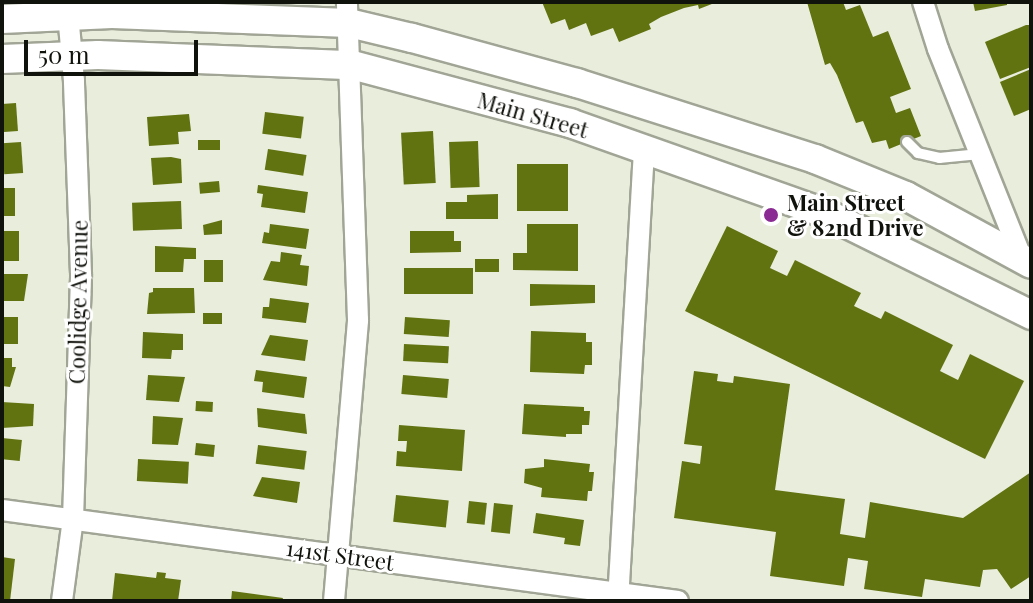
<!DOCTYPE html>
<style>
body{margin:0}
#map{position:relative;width:1033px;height:603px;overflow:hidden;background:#e8eddc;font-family:"Playfair Display",serif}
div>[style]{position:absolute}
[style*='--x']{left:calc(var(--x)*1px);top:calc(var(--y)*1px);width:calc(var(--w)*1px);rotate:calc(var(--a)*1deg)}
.building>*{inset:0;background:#617311;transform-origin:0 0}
.roads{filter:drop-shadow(2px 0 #a0a595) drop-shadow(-2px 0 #a0a595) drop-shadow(0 2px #a0a595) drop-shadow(0 -2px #a0a595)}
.lane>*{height:10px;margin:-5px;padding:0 5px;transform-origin:5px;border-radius:5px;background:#fff}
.street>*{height:20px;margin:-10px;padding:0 10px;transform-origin:10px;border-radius:10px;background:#fff}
.secondary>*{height:28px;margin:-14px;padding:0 14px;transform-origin:14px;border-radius:14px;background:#fff}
.dots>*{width:22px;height:22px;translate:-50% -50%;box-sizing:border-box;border:4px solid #fff;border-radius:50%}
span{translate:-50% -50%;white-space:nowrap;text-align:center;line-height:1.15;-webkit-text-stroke:6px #fff;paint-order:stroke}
.street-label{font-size:22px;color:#10120c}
.poi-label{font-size:22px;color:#10120c;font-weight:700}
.left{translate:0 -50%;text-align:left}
.frame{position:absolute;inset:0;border:4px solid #10120c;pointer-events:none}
.scale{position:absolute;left:24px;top:40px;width:174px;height:36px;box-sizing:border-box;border:4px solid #10120c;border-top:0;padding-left:10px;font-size:24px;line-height:28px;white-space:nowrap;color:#10120c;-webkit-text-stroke:6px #fff;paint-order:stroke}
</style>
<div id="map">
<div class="building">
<i style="clip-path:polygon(542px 2px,717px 2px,699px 9px,698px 5px,684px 8px,661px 17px,649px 24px,651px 29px,619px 42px,613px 28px,591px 36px,586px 23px,569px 30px,565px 19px,551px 24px)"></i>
<i style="clip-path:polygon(807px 2px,843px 2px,846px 10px,860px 5px,873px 37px,888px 31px,911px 89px,890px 97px,896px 113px,910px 108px,921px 136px,889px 149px,886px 140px,872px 143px,863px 121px,856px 123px,837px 75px,830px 63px,825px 65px)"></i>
<i style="clip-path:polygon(973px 2px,1007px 2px,1007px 5px,975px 11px)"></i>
<i style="clip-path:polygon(1026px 25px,1031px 25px,1031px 67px,1000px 79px,985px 42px)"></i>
<i style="clip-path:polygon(1031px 69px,1031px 109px,1014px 116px,1000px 82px)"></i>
<i style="left:16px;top:103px;width:28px;height:14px;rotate:86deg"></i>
<i style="left:265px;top:112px;width:39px;height:22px;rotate:7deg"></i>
<i style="clip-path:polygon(189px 114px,191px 131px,178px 132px,179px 144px,149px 146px,147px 117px)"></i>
<i style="left:433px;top:131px;width:52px;height:32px;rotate:87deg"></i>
<i style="left:220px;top:140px;width:10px;height:22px;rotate:90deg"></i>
<i style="left:478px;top:141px;width:46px;height:29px;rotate:88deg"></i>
<i style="left:21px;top:142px;width:31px;height:19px;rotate:86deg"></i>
<i style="left:268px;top:149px;width:39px;height:21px;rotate:9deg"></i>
<i style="clip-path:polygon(171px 157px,181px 159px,182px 183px,153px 185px,151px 158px)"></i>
<i style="left:517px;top:164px;width:51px;height:47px"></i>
<i style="left:219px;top:181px;width:11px;height:20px;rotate:85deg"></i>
<i style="clip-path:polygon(258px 185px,308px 192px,305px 213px,261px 207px,263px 194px,257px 193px)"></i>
<i style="left:2px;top:188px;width:13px;height:28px"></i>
<i style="clip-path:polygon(498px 194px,498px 219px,446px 219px,446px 202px,467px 202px,467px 195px)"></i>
<i style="left:181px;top:201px;width:28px;height:49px;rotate:88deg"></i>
<i style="clip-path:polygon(222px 220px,222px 234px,204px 235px,203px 225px)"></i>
<i style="clip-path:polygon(270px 224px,309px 229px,306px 249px,262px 243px,264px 232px,269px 233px)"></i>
<i style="clip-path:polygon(527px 224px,578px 224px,578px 271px,513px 270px,513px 253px,527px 253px)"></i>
<i style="clip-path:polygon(727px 226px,778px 251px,770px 268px,787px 276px,795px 260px,861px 293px,854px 306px,881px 319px,885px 311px,953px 345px,940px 371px,958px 380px,970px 354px,1024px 381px,985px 459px,685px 311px)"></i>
<i style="left:2px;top:231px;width:17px;height:30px"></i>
<i style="clip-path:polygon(410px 231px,454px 231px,454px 241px,461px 241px,461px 252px,410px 253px)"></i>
<i style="clip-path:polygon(155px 246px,196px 248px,196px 259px,184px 259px,183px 272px,155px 272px)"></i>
<i style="clip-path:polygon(281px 252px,302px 255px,300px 265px,309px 266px,307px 286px,263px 280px,271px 261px,280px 262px)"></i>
<i style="left:475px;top:259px;width:24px;height:13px"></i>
<i style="left:204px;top:260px;width:19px;height:22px"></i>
<i style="left:404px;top:268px;width:69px;height:26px"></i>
<i style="clip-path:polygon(2px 274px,28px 274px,24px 301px,2px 301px)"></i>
<i style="clip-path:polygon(530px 284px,595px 285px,595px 303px,530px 306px)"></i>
<i style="clip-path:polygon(153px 288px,194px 288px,195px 313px,147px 314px,149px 293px,153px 292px)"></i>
<i style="clip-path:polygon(270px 298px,309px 303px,306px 323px,262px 318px,263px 307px,269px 307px)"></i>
<i style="left:203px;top:313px;width:19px;height:11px"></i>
<i style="left:2px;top:317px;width:16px;height:27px"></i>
<i style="left:405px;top:317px;width:45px;height:17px;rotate:4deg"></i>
<i style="clip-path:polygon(531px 331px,586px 333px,586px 342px,592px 342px,592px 365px,585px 365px,584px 374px,530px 372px)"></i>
<i style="clip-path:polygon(143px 332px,183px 334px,183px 350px,172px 350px,171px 359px,142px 358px)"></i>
<i style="clip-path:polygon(270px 335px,308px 340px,305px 361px,261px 355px)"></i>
<i style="left:404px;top:344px;width:45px;height:17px;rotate:3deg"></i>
<i style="clip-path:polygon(2px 358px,12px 358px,12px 367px,16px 367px,10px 387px,2px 386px)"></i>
<i style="clip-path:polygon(256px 370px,307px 377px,304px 398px,262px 392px,263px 382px,254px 381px)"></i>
<i style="clip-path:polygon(694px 371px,718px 374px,717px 381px,733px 383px,734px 376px,790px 384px,775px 490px,845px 499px,840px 534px,865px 538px,870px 502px,963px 518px,1031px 472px,1031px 576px,1011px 589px,997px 569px,983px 570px,980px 587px,925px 579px,922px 597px,864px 589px,868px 561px,848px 558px,844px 586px,770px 576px,776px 532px,674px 518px,682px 461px,700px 464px,702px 446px,684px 444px)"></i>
<i style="clip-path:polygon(148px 375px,185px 377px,179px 402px,146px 400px)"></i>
<i style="left:403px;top:375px;width:46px;height:19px;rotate:5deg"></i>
<i style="left:196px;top:401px;width:17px;height:10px;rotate:3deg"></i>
<i style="clip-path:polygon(2px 402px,34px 404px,33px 426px,2px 428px)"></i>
<i style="clip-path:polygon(524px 404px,584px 407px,584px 411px,590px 411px,589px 425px,582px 425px,582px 434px,566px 434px,566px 437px,522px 434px)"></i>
<i style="clip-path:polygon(257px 408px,305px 414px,307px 434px,258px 427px)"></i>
<i style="clip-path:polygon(153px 416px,183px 418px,178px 445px,152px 444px)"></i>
<i style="clip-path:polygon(399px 425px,465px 430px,462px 471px,396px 466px,397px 451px,406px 452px,407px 441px,398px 441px)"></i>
<i style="left:2px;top:438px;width:20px;height:21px;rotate:6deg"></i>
<i style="left:196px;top:443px;width:19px;height:12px;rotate:6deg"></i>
<i style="left:258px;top:445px;width:49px;height:19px;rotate:7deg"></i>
<i style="left:138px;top:459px;width:51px;height:22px;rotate:3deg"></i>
<i style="clip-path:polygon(544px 459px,590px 464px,589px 472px,594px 472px,592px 491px,588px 491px,587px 501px,541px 497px,542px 488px,524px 483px,525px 469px,544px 467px)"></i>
<i style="clip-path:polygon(262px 477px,300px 482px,297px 503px,253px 496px)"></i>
<i style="left:396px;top:495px;width:53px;height:27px;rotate:6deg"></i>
<i style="left:469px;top:501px;width:18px;height:22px;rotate:6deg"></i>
<i style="left:494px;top:503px;width:19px;height:29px;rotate:6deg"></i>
<i style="clip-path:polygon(536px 513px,584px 520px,580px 546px,564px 544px,565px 538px,533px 533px)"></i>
<i style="clip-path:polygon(2px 557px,15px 559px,10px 601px,2px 601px)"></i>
<i style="clip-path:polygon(157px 572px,166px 573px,165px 578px,181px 580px,178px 601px,112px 601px,115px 573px,156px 578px)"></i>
<i style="clip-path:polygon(232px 591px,283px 598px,282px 601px,231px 601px)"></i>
</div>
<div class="roads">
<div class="lane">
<i style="--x:907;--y:142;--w:16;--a:45"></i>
<i style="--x:918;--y:153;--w:22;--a:13"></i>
<i style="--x:939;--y:158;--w:41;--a:-5.6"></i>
</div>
<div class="street">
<i style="--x:923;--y:2;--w:49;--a:72.3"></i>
<i style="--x:938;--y:49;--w:226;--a:68.2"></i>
<i style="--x:2;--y:510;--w:682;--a:7.67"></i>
<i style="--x:62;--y:601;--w:83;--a:-82.4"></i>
<i style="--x:73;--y:519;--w:245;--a:-88.1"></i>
<i style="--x:81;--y:274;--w:193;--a:-92.1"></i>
<i style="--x:74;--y:81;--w:79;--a:-95.1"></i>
<i style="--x:334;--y:601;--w:282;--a:-85.1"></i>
<i style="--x:358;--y:320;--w:318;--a:-92"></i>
<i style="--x:618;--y:601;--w:452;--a:-86.7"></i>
</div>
<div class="secondary">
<i style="--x:2;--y:19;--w:110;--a:-2.6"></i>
<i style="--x:112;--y:14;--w:237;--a:2.2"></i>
<i style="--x:349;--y:23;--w:65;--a:13.4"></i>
<i style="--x:412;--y:38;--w:171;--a:15.3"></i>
<i style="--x:577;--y:83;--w:250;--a:17.7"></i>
<i style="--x:815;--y:159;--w:98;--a:22.1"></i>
<i style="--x:906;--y:196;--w:142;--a:28.5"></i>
<i style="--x:2;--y:59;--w:96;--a:-2.4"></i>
<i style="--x:98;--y:55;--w:254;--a:2.3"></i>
<i style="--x:352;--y:65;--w:226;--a:14.9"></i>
<i style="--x:570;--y:123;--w:273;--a:19.5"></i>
<i style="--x:827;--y:214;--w:228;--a:26.3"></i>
</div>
</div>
<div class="dots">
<i style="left:771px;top:215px;background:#8a2a93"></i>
</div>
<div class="street-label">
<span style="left:533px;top:115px;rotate:16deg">Main Street</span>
<span style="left:78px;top:302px;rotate:-89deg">Coolidge Avenue</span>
<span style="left:340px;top:555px;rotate:8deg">141st Street</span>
</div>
<div class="poi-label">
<span class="left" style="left:787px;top:215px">Main Street<br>&amp; 82nd Drive</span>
</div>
<div class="frame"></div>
<div class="scale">50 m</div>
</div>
